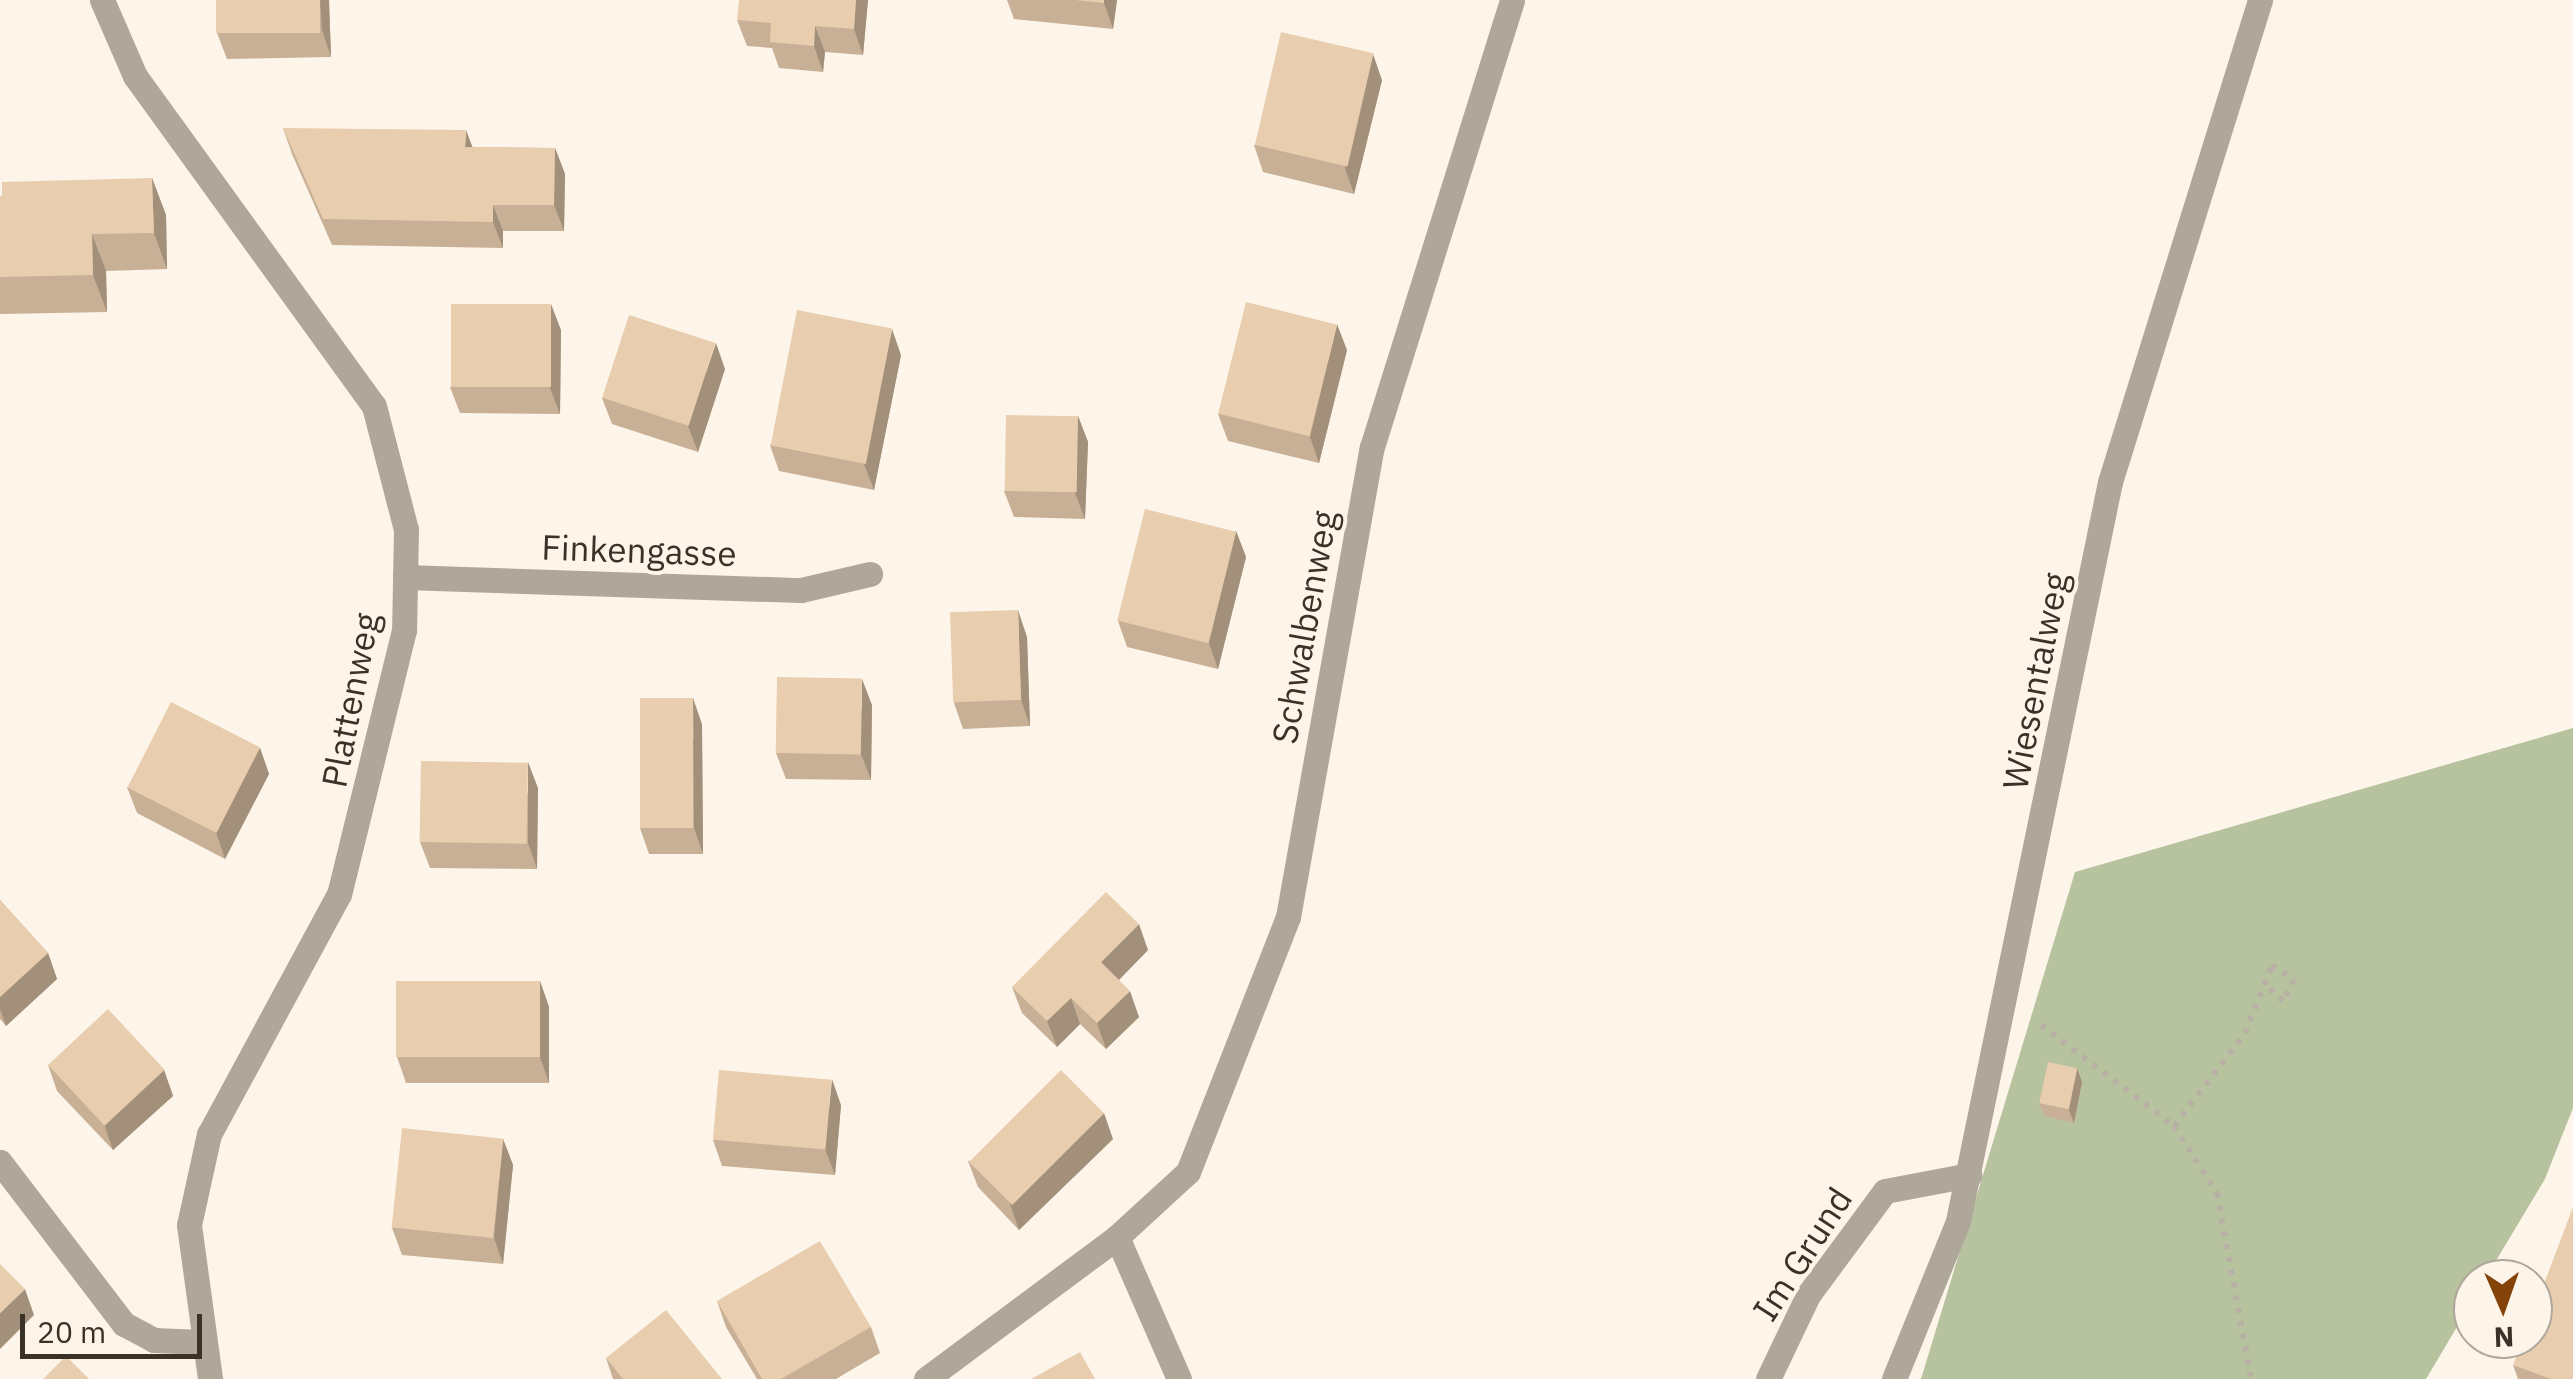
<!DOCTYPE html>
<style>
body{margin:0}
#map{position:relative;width:2573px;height:1379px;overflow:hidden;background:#fef5ea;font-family:"IBM Plex Sans",sans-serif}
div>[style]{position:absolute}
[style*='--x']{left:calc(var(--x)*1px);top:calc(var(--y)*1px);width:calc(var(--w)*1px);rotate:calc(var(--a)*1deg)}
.forest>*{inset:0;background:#b7c39e}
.path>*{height:6px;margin-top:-3px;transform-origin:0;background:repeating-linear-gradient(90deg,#b9b0a5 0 5px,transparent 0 13px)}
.minor>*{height:25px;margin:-12.5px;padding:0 12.5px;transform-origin:12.5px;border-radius:12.5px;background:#b0a79b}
.wall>*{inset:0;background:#c8b096}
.shaded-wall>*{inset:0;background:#a2907a}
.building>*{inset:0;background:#e8cdae;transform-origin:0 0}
span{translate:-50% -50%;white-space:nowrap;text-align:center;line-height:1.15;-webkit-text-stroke:8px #fef5ea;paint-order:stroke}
.street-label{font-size:35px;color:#3a3127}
.north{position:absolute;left:2453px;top:1259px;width:100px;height:100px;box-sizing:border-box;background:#fef5ea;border:2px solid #b0a79c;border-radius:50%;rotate:178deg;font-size:28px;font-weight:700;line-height:40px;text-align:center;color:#3a3127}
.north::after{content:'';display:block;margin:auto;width:35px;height:45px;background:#834309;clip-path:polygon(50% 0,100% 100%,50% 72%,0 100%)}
.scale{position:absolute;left:20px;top:1314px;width:182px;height:45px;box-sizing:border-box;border:5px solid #3a3127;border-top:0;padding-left:12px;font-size:30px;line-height:35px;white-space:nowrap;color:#3a3127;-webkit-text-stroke:8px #fef5ea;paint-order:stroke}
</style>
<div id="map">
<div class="forest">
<i style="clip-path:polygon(2573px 728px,2573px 1108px,2545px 1179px,2485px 1279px,2473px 1279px,2473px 1300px,2426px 1379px,1921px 1379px,2075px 872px)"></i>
</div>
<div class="path">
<i style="--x:2041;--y:1025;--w:167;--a:37.2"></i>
<i style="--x:2174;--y:1126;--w:80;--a:57.3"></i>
<i style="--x:2217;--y:1193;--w:189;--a:79.6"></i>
<i style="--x:2174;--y:1126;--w:117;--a:-52.6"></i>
<i style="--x:2245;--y:1033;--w:73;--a:-68.3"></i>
<i style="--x:2272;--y:965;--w:27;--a:34"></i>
<i style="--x:2294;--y:980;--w:24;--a:118"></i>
<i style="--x:2283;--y:1001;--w:25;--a:-137"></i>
</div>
<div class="minor">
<i style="--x:102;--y:0;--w:83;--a:66.5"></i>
<i style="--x:135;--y:76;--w:407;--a:54.1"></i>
<i style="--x:374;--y:406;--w:128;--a:75.5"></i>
<i style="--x:406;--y:530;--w:100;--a:91.1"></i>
<i style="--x:404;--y:630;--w:272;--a:103.8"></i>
<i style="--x:339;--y:894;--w:273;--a:118.4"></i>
<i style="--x:209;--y:1134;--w:93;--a:102.4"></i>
<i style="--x:189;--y:1225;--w:155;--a:82.2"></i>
<i style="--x:405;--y:577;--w:396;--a:1.9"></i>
<i style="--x:801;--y:590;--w:71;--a:-13.1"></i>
<i style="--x:0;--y:1162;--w:204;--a:52.6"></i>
<i style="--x:124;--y:1324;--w:34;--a:28"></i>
<i style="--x:154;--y:1340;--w:48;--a:2.4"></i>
<i style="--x:1117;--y:1237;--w:155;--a:66.4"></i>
<i style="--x:926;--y:1379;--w:238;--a:-36.6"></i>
<i style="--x:1117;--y:1237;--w:96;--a:-42.5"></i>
<i style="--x:1188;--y:1172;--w:274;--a:-68.6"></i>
<i style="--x:1288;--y:917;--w:477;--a:-79.9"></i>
<i style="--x:1372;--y:447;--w:468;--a:-72.6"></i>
<i style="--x:1768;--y:1379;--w:93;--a:-64.5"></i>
<i style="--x:1808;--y:1295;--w:129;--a:-53.5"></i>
<i style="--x:1885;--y:1191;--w:86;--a:-10.7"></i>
<i style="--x:1894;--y:1379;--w:170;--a:-67.9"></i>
<i style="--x:1958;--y:1221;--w:754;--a:-78.38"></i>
<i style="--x:2110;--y:482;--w:505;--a:-72.71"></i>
</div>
<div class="wall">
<i style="clip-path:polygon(329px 0,331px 57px,227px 59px,217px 33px)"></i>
<i style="clip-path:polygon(868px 0,863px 55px,825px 52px,823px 72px,779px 68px,772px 48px,747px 46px,737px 20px)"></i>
<i style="clip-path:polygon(1007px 0,1117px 0,1113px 29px,1014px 19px)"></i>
<i style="clip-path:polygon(1382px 80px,1354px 194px,1263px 172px,1254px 145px)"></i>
<i style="clip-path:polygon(283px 128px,472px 147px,555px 148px,565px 174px,564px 231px,503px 231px,503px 248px,332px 245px,292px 154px)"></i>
<i style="clip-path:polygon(152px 178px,166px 215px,167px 269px,106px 271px,107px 312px,0 314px,0 196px)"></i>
<i style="clip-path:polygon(561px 330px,560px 414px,460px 413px,450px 387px)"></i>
<i style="clip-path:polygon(1347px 350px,1319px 463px,1228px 441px,1218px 414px)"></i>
<i style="clip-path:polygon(901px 355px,874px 490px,779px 471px,770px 445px)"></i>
<i style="clip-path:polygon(725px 369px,698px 452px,612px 424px,602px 398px)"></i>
<i style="clip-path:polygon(1078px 416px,1088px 442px,1085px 519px,1014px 517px,1004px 491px)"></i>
<i style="clip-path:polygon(1236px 531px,1246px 557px,1218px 669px,1127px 647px,1118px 621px)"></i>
<i style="clip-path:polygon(1027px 637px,1030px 726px,963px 729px,954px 703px)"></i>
<i style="clip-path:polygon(872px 705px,871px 780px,786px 779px,776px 753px)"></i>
<i style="clip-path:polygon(702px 724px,703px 854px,649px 854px,640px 828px)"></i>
<i style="clip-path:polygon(260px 748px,269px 774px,225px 859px,137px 813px,127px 787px)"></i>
<i style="clip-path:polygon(538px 788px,537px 869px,430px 868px,420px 842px)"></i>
<i style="clip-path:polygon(0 900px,48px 953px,57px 979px,6px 1026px,0 1019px)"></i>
<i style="clip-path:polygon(1148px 950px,1119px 980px,1139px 1017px,1106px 1049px,1080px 1024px,1057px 1047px,1022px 1013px,1012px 987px)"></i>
<i style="clip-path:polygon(540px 981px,549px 1007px,549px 1083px,406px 1083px,397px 1057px)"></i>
<i style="clip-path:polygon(48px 1065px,164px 1070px,173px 1096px,113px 1150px,57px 1091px)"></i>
<i style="clip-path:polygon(2077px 1068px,2082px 1082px,2074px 1123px,2044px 1116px,2039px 1103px)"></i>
<i style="clip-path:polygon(841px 1105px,835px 1175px,722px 1166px,713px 1140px)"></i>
<i style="clip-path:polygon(503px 1139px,513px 1165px,503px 1264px,402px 1255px,392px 1228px)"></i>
<i style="clip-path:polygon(1113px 1139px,1019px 1230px,978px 1187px,968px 1161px)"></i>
<i style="clip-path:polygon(717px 1301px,871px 1327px,880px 1353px,836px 1379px,757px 1379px,726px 1327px)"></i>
<i style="clip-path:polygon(606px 1358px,722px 1379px,613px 1379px)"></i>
<i style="clip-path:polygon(2513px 1365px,2573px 1379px,2518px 1379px)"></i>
</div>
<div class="shaded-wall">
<i style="clip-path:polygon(320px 0,329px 0,331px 57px,322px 30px)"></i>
<i style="clip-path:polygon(856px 0,868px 0,863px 55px,854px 29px)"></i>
<i style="clip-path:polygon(1104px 0,1117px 0,1113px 29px,1104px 3px)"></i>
<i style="clip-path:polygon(815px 26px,825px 52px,823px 72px,814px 46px)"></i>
<i style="clip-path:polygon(1373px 54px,1382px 80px,1354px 194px,1345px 168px)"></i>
<i style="clip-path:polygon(466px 130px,476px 156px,465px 147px)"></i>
<i style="clip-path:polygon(555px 148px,565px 174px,564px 231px,554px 205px)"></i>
<i style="clip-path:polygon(152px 178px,166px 215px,167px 269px,154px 233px)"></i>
<i style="clip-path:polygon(493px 205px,503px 231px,503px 248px,493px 222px)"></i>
<i style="clip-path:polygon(92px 234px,106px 271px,107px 312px,93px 275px)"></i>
<i style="clip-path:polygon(551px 304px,561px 330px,560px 414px,550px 388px)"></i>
<i style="clip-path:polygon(1337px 324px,1347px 350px,1319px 463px,1310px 437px)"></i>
<i style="clip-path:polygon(892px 329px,901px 355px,874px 490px,864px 464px)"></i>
<i style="clip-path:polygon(716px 343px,725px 369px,698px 452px,688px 426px)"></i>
<i style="clip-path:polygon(1078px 416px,1088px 442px,1085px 519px,1075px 493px)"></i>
<i style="clip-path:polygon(1236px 531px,1246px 557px,1218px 669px,1209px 643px)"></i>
<i style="clip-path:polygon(1018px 610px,1027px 637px,1030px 726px,1021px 700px)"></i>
<i style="clip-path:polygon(862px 679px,872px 705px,871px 780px,861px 754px)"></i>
<i style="clip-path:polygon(693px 698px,702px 724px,703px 854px,694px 828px)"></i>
<i style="clip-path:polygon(260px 748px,269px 774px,225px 859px,216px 832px)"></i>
<i style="clip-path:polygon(528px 762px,538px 788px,537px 869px,528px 843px)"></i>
<i style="clip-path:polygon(1139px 924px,1148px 950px,1111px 988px,1101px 962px)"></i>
<i style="clip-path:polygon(48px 953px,57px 979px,6px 1026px,0 1009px,0 997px)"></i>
<i style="clip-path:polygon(540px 981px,549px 1007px,549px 1083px,540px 1057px)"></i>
<i style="clip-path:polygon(1130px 991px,1139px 1017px,1106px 1049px,1097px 1023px)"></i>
<i style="clip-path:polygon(1071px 998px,1080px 1024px,1057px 1047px,1047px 1021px)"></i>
<i style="clip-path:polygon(2077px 1068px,2082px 1082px,2074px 1123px,2069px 1110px)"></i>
<i style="clip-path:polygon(164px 1070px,173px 1096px,113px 1150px,104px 1124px)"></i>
<i style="clip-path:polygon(832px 1079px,841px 1105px,835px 1175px,825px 1149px)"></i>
<i style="clip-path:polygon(1104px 1113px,1113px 1139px,1019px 1230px,1010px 1204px)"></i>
<i style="clip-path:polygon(503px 1139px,513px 1165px,503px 1264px,494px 1238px)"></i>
<i style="clip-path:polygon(25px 1289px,34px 1315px,0 1349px,0 1313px)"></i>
</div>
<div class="building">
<i style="left:216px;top:0;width:104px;height:33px"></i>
<i style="clip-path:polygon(739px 0,856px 0,854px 29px,815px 26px,814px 46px,770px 42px,771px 23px,737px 20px)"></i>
<i style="clip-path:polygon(1075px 0,1104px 0,1104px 3px)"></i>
<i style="left:1281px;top:32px;width:95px;height:116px;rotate:13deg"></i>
<i style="clip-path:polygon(283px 128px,466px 130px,465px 147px,555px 148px,554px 205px,493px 205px,493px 222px,323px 219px)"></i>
<i style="clip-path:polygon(152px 178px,154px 233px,92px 234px,93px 275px,0 277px,0 196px,2px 196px,2px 182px)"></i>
<i style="left:1246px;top:302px;width:94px;height:115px;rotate:14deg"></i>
<i style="left:451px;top:304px;width:100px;height:83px"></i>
<i style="left:797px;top:310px;width:97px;height:138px;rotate:11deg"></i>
<i style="left:629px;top:315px;width:91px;height:87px;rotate:18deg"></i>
<i style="left:1006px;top:415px;width:72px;height:76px;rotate:1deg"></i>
<i style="left:1145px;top:509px;width:94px;height:115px;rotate:14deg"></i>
<i style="left:1018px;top:610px;width:90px;height:68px;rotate:88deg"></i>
<i style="left:777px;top:677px;width:85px;height:76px;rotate:1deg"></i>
<i style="left:640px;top:698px;width:53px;height:130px"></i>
<i style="left:171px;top:702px;width:100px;height:96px;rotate:27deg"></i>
<i style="left:421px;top:761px;width:107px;height:81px;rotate:1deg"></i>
<i style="clip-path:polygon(1106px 892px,1139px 924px,1101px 962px,1130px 991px,1097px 1023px,1071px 998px,1047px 1021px,1012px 987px)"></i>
<i style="clip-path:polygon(0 900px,48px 953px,0 997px)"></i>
<i style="left:396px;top:981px;width:144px;height:76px"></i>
<i style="left:108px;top:1009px;width:83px;height:82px;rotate:47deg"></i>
<i style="left:2048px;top:1062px;width:30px;height:42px;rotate:12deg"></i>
<i style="left:719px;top:1070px;width:113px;height:70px;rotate:5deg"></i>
<i style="left:1061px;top:1070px;width:61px;height:130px;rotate:45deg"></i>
<i style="left:402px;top:1128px;width:102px;height:100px;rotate:6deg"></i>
<i style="clip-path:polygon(2573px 1207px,2573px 1379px,2551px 1379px,2513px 1365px,2523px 1339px,2533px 1339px,2533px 1313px)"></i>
<i style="clip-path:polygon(820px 1241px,871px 1327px,781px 1379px,762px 1379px,717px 1301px)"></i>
<i style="clip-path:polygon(0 1264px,25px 1289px,0 1313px)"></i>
<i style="clip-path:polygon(666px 1310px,722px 1379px,623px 1379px,606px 1358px)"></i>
<i style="clip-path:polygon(1080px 1352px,1095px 1379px,1031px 1379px)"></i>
<i style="clip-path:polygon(66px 1356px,89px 1379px,43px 1379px)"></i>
</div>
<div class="street-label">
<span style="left:639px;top:550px;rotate:2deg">Finkengasse</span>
<span style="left:1304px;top:627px;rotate:-80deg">Schwalbenweg</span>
<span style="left:2035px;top:681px;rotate:-79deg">Wiesentalweg</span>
<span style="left:350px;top:700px;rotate:-79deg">Plattenweg</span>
<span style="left:1802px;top:1254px;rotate:-57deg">Im Grund</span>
</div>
<div class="north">N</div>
<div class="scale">20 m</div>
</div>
